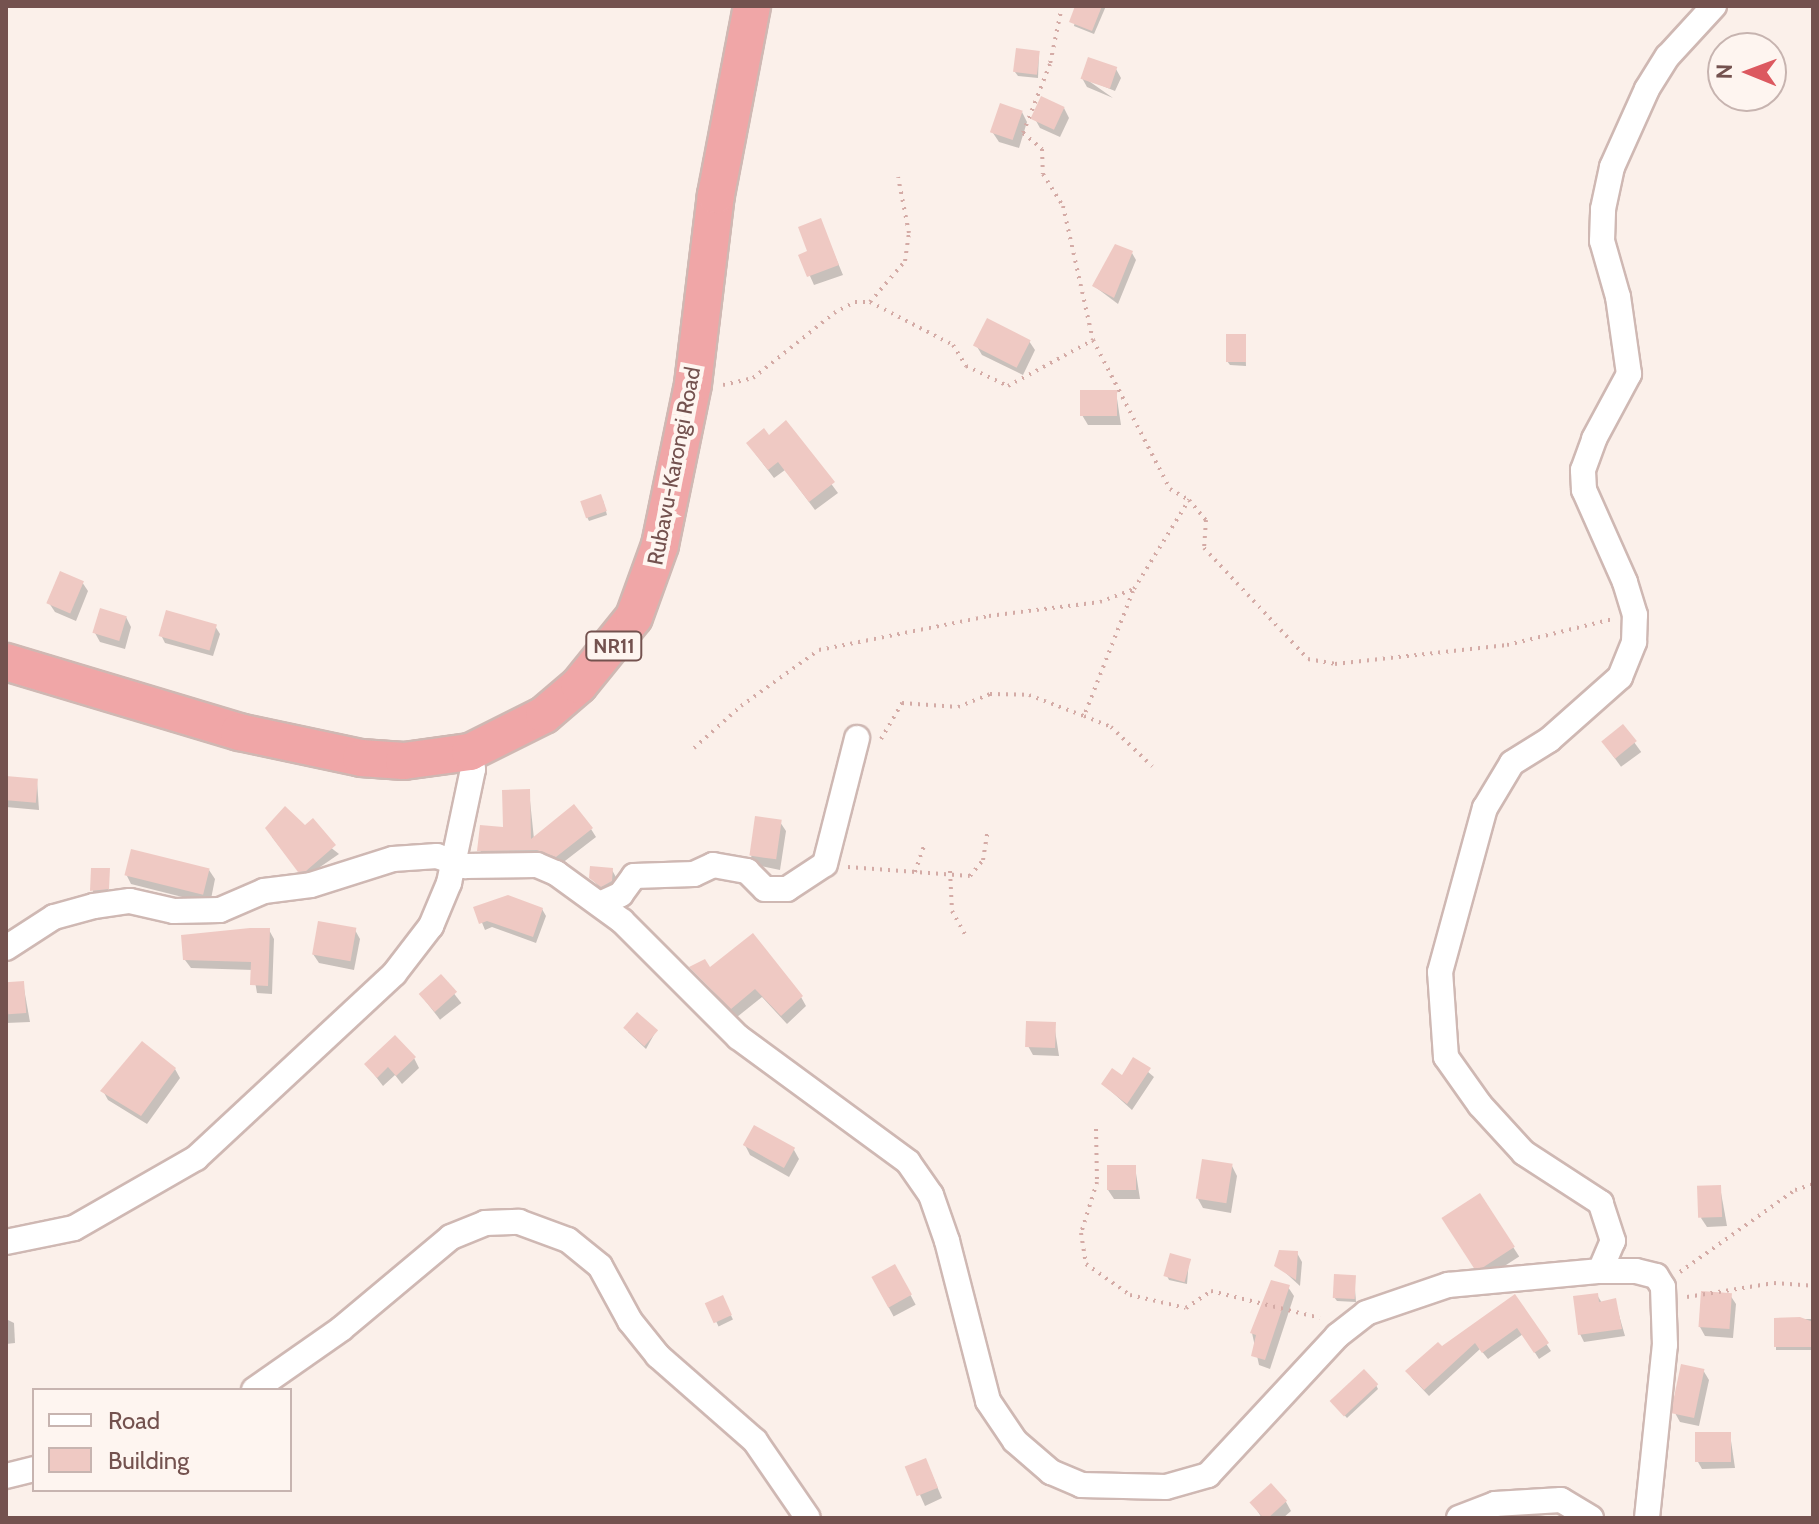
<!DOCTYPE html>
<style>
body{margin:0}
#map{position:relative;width:1819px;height:1524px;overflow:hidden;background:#fbf0ea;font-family:Cabin,sans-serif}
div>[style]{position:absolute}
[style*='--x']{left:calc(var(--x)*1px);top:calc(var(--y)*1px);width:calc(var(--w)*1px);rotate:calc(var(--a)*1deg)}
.shadow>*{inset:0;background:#0003;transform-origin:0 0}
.building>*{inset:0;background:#efc9c3;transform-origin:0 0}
.path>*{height:4px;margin-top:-2px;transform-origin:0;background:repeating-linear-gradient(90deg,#d4aba6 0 2px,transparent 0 8px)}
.roads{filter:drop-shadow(2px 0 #cfb8b3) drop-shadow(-2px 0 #cfb8b3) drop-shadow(0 2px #cfb8b3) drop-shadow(0 -2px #cfb8b3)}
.minor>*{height:24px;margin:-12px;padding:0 12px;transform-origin:12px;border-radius:12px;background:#fff}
.highway>*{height:36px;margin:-18px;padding:0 18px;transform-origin:18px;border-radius:18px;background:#f0a6a7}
span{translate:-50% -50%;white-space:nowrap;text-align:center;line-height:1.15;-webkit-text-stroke:8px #fef5f0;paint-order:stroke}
.shield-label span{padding:2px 6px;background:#fef5f0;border:2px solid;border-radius:6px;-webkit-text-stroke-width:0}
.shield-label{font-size:20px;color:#74524f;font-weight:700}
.street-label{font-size:22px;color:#74524f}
.frame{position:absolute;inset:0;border:8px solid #74524f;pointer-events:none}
.legend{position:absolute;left:32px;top:1388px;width:260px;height:104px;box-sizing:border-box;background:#fef5f0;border:2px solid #c7b4b0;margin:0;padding:10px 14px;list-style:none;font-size:24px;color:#74524f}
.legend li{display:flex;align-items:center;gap:16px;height:40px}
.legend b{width:40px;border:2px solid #c7b4b0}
.north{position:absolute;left:1707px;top:32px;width:80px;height:80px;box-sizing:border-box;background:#fef5f0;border:2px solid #c7b4b0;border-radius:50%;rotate:271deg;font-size:22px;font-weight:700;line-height:32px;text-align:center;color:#74524f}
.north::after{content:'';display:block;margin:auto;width:28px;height:36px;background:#dc5960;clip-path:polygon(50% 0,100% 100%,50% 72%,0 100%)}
</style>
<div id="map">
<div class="shadow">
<i style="clip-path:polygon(1078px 6px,1106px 6px,1094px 34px,1074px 26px)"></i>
<i style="clip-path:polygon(1748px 35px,1764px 46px,1766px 48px,1740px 48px)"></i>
<i style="clip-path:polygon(1039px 53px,1038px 78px,1018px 76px,1015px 72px)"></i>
<i style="clip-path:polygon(1116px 69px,1121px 78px,1115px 91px,1086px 79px,1113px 98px,1087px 87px,1082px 78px)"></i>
<i style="clip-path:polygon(1064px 108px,1069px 118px,1060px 137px,1040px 128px,1035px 119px)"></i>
<i style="clip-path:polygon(1022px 112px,1027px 122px,1019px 148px,999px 142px,993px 133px)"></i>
<i style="clip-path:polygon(820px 220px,843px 275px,814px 285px,801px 256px,810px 252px)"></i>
<i style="clip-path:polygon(1132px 253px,1136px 260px,1118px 304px,1094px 286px)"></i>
<i style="clip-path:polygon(1245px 336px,1246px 366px,1230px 365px,1227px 361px)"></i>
<i style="clip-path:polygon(1029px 341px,1035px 350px,1023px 375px,982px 355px,976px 345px)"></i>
<i style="clip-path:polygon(1116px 392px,1121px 425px,1088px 425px,1082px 415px)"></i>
<i style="clip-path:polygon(786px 423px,838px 493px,815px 510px,785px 470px,774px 478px,754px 452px)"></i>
<i style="clip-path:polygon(603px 500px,607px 515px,589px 521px,587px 517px)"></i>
<i style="clip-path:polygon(82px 582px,88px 591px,76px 621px,55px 612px,49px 603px)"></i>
<i style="clip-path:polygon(126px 617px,131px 627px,125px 649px,100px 642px,95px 633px)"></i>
<i style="clip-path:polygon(215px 626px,220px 634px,213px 656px,165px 643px,161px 635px)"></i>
<i style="left:1623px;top:727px;width:31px;height:25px;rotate:54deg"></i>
<i style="clip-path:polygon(6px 778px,37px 781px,39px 810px,6px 807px)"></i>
<i style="clip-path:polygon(529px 791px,534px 839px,591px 829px,596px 837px,561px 864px,484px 858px,480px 850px,505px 829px)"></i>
<i style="clip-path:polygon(780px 822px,786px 831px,780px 870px,756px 865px,751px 856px)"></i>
<i style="clip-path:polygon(305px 827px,339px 854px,304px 878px,272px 837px)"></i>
<i style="left:93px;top:870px;width:15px;height:25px"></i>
<i style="clip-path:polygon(209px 870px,215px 879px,210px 904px,131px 884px,126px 874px)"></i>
<i style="clip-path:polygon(612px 870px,617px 879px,607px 895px,591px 878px)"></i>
<i style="clip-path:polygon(476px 908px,542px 909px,546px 916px,536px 943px,492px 927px,485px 930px)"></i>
<i style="clip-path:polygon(269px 930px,274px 939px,272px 994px,257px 993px,253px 970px,191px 968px,185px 960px)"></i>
<i style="clip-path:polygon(355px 930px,360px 939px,354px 970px,319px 963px,313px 954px)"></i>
<i style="clip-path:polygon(692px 968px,801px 997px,806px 1006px,787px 1024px,762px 997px,737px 1017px)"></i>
<i style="left:441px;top:977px;width:33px;height:27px;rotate:52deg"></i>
<i style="clip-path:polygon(23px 983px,30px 1022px,6px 1023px,6px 984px)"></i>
<i style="clip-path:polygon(1054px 1024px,1059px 1056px,1033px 1055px,1028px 1046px)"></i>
<i style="clip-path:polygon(656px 1031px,646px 1049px,628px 1032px)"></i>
<i style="clip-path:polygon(414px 1058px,419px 1068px,402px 1084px,395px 1075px,383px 1086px,366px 1064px)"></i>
<i style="clip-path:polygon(1134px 1060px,1154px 1077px,1132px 1110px,1103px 1084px,1122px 1078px)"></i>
<i style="clip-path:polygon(175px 1069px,180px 1078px,147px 1124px,108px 1100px,103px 1091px)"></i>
<i style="clip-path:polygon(745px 1145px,794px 1150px,799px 1159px,789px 1177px,750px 1155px)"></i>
<i style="clip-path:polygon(1232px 1166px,1237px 1176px,1231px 1213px,1203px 1208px,1198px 1199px)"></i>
<i style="clip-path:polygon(1135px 1167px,1140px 1199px,1114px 1199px,1108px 1190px)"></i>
<i style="clip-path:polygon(1720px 1187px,1727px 1226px,1707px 1227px,1701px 1218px)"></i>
<i style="left:1480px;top:1196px;width:72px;height:42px;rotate:57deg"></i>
<i style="clip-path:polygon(1297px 1253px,1302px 1262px,1300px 1286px,1277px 1265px)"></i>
<i style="clip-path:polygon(1189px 1260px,1187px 1284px,1169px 1280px,1167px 1276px)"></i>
<i style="left:895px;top:1266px;width:44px;height:25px;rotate:62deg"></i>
<i style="clip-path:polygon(1354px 1277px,1356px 1302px,1337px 1301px,1334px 1297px)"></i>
<i style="clip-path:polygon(1288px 1287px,1294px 1296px,1270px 1369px,1259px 1365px,1252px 1333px)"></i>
<i style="clip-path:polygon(1597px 1295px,1602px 1303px,1615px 1301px,1625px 1336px,1584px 1342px,1580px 1334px)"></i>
<i style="clip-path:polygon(1730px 1295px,1736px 1304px,1733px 1338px,1705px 1336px,1700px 1327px)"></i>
<i style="left:722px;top:1297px;width:25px;height:16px;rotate:64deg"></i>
<i style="clip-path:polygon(1515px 1297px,1551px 1351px,1539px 1359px,1523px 1334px,1488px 1359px,1480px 1349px,1429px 1396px,1412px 1378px,1408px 1372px)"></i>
<i style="clip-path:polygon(6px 1319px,14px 1323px,15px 1343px,6px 1344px)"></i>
<i style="left:1813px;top:1319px;width:31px;height:37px;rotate:90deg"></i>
<i style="clip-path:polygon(1703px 1370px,1709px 1380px,1699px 1426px,1680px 1422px,1675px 1413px)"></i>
<i style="clip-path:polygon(1376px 1385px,1378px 1389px,1347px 1418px,1336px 1406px)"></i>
<i style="clip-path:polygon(1730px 1434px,1735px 1468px,1702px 1469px,1698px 1462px)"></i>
<i style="clip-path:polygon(908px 1468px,930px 1470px,942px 1498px,925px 1506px)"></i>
<i style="clip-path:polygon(1286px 1502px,1291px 1511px,1283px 1518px,1262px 1518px,1252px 1503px)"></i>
</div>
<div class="building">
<i style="clip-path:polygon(1075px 6px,1102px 6px,1092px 31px,1069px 22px)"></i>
<i style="left:1016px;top:48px;width:24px;height:24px;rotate:7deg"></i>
<i style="left:1088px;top:57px;width:31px;height:23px;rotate:19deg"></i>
<i style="left:1041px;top:96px;width:26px;height:25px;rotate:25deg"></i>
<i style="left:1000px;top:103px;width:24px;height:31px;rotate:19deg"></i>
<i style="clip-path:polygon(821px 218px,839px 265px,807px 277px,798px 255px,807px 251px,798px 227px)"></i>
<i style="clip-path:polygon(1115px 244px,1133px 251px,1114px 298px,1092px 286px)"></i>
<i style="left:987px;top:318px;width:49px;height:31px;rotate:27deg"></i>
<i style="left:1226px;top:334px;width:20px;height:28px"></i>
<i style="left:1080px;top:390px;width:37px;height:26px"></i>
<i style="clip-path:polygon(786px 420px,835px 482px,809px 502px,778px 462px,768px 470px,746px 443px,764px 428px,769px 435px)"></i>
<i style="left:601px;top:494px;width:18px;height:22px;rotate:71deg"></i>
<i style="left:60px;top:571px;width:26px;height:35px;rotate:23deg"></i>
<i style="left:100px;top:608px;width:28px;height:26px;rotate:17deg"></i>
<i style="left:166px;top:610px;width:53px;height:27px;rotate:16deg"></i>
<i style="left:1623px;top:724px;width:22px;height:28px;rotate:51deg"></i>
<i style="left:6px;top:776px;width:32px;height:24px;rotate:5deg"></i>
<i style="clip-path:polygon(530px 789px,531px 839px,574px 804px,593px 828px,556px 857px,537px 850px,477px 851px,480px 825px,503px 827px,502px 790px)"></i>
<i style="clip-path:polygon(285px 806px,305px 825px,313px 818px,336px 845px,306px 871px,298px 872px,265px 828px)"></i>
<i style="left:755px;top:816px;width:27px;height:40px;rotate:8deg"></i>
<i style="left:131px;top:849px;width:81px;height:27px;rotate:14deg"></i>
<i style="clip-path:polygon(590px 866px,613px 868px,612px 881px,601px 887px,589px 878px)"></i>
<i style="clip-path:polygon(91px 868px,110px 868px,109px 889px,90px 891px)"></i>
<i style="clip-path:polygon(508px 895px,543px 908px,533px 937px,487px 921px,479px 924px,473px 907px)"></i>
<i style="left:318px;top:921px;width:39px;height:34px;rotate:10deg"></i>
<i style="clip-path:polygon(250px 928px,270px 928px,268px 986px,250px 985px,251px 962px,183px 960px,181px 935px)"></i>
<i style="clip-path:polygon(753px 933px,803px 996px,781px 1016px,755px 989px,731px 1009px,689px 967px,705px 959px,710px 967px)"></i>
<i style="left:441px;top:974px;width:24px;height:30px;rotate:48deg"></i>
<i style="left:24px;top:981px;width:32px;height:18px;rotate:86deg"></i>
<i style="left:637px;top:1012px;width:28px;height:21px;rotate:41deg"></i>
<i style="left:1026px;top:1021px;width:30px;height:26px;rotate:2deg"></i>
<i style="clip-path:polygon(395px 1035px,416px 1057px,396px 1076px,388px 1067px,377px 1078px,364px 1064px)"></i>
<i style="clip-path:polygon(142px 1041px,176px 1068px,141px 1116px,100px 1091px)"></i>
<i style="clip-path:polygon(1133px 1057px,1151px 1068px,1127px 1104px,1101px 1084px,1112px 1068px,1122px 1075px)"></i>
<i style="left:754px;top:1125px;width:47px;height:23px;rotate:29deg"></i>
<i style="left:1202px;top:1159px;width:31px;height:40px;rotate:9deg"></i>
<i style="left:1136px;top:1165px;width:25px;height:29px;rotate:90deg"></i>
<i style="left:1721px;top:1185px;width:32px;height:24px;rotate:88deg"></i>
<i style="left:1480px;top:1193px;width:64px;height:46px;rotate:57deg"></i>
<i style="clip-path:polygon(1279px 1250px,1298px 1251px,1296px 1280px,1274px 1266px)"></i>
<i style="left:1170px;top:1253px;width:22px;height:24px;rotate:16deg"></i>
<i style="left:895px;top:1264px;width:35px;height:27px;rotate:61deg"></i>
<i style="left:1334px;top:1274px;width:22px;height:24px;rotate:3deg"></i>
<i style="clip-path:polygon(1271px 1280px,1290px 1285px,1265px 1360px,1251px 1356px,1256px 1335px,1250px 1333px)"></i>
<i style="left:1701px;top:1291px;width:31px;height:36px;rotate:4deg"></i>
<i style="clip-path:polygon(1598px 1293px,1599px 1302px,1616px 1298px,1622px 1329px,1578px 1335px,1573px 1296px)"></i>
<i style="clip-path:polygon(1515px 1294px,1549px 1343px,1534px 1353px,1517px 1328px,1482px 1353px,1475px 1343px,1424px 1390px,1405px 1371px,1438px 1342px,1442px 1346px)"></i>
<i style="left:723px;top:1295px;width:22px;height:20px;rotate:66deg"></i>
<i style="clip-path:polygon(1800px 1317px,1813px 1322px,1813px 1347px,1774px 1347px,1774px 1318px)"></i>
<i style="left:1681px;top:1364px;width:24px;height:50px;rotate:12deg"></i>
<i style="left:1364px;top:1369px;width:21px;height:47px;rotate:47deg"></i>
<i style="left:1695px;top:1432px;width:36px;height:30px"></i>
<i style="left:926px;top:1458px;width:32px;height:23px;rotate:68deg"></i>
<i style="left:1271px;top:1483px;width:24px;height:29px;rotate:48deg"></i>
</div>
<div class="path">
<i style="--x:1062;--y:6;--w:59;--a:101.7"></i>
<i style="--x:1050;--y:64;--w:74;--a:111.4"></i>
<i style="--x:1023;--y:133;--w:25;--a:40"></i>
<i style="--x:1042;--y:149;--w:25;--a:88"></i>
<i style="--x:1043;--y:174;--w:38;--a:58"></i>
<i style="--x:1063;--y:206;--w:137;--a:77.4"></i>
<i style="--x:1093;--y:340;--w:168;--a:62.7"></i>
<i style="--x:1170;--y:489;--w:22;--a:30"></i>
<i style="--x:1189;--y:500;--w:26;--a:50"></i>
<i style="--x:1206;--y:520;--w:28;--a:94"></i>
<i style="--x:1204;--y:548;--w:152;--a:46.9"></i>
<i style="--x:1308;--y:659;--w:27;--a:10"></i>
<i style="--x:1335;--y:664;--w:173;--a:-6.3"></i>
<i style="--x:1507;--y:645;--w:109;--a:-13.8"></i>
<i style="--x:870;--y:302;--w:54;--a:-49.5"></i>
<i style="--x:905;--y:261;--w:28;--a:-82"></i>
<i style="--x:909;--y:233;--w:57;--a:-101.1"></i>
<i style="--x:723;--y:385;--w:31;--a:-13"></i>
<i style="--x:753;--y:378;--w:104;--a:-38.7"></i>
<i style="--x:834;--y:313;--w:24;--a:-28"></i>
<i style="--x:855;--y:302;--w:15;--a:0"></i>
<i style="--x:870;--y:302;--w:93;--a:27.4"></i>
<i style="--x:953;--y:345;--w:25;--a:58"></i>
<i style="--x:966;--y:366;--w:47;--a:25.5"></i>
<i style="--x:1008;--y:386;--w:97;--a:-28.4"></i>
<i style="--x:1133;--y:591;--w:134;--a:111.4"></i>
<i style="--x:1084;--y:716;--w:29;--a:22"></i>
<i style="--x:1111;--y:727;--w:57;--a:43.6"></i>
<i style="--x:881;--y:739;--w:42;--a:-59.7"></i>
<i style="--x:902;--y:703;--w:56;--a:4.1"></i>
<i style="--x:958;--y:707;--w:35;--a:-22"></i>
<i style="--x:990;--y:694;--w:39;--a:1"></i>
<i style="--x:1029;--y:695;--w:59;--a:20.9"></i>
<i style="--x:694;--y:748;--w:63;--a:-41.8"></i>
<i style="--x:741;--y:706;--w:96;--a:-35.7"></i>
<i style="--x:819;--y:650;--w:173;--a:-11.3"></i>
<i style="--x:989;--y:616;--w:112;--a:-7.2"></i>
<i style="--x:1100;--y:602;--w:36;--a:-21"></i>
<i style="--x:1134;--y:589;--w:105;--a:-58.3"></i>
<i style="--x:848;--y:867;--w:122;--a:4.2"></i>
<i style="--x:970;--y:876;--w:21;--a:-51"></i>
<i style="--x:983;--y:860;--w:31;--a:-81"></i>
<i style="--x:950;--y:871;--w:40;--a:87.1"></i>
<i style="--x:952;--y:911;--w:29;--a:61"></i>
<i style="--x:915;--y:872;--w:31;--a:-71"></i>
<i style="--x:1096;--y:1129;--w:53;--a:88.9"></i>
<i style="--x:1097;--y:1182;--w:53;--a:107.4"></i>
<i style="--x:1081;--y:1233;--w:31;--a:81"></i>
<i style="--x:1086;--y:1264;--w:54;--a:35.2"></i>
<i style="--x:1130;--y:1295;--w:57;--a:13.1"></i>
<i style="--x:1186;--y:1308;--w:30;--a:-34"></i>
<i style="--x:1211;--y:1291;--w:112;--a:13.9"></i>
<i style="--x:1680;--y:1272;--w:141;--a:-35.5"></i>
<i style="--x:1795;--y:1190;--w:19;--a:-18"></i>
<i style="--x:1687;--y:1297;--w:88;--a:-9.1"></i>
<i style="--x:1774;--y:1283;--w:39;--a:4"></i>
</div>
<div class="roads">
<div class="minor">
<i style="--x:600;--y:904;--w:23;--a:-25"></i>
<i style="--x:621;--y:894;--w:22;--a:-54"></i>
<i style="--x:634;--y:876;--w:60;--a:-1.9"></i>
<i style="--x:694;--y:874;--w:21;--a:-25"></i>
<i style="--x:713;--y:865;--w:35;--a:10"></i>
<i style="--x:747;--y:871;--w:25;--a:45"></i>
<i style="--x:765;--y:889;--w:22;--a:0"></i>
<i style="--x:787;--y:889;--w:45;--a:-33.3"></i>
<i style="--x:825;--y:864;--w:130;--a:-75.7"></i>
<i style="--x:6;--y:948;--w:57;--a:-32.9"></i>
<i style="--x:54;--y:917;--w:41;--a:-15.4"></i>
<i style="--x:94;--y:906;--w:36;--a:-8"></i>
<i style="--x:130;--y:901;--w:45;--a:12.8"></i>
<i style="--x:174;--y:911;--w:46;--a:-1.2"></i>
<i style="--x:220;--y:910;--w:48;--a:-23.4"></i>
<i style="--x:264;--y:891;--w:47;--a:-7.3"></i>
<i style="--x:311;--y:885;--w:86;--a:-17.6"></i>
<i style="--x:393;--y:859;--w:44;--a:-3.9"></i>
<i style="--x:437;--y:856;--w:30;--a:20"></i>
<i style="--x:465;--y:866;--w:72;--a:-0.8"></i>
<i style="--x:537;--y:865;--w:21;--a:23"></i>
<i style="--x:556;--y:873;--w:82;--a:36"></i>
<i style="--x:622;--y:921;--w:164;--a:45"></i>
<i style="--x:738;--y:1037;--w:211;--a:36.3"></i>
<i style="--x:908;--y:1162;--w:40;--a:55.1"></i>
<i style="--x:931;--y:1195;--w:49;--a:70.8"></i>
<i style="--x:947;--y:1241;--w:165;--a:75.6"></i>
<i style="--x:988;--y:1401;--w:48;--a:56"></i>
<i style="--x:1015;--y:1441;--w:48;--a:40.7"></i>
<i style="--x:1051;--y:1472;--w:33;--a:23"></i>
<i style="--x:1081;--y:1485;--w:85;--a:1.3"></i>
<i style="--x:1166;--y:1487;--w:44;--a:-15.9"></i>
<i style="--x:1208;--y:1475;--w:190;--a:-47.1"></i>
<i style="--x:1337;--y:1336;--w:37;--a:-38"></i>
<i style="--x:1366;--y:1313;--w:87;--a:-18.9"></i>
<i style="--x:1448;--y:1285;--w:153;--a:-5.3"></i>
<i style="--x:6;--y:1242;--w:69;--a:-11.6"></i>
<i style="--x:74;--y:1228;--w:141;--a:-29.8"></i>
<i style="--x:196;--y:1158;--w:270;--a:-42.9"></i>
<i style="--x:394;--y:974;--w:61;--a:-52.4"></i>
<i style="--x:431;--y:926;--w:47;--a:-67.3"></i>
<i style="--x:449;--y:883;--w:116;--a:-78.1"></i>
<i style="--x:473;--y:769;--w:17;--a:-100"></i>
<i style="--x:254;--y:1390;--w:106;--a:-35"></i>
<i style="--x:341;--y:1329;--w:143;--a:-39.9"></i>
<i style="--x:451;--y:1237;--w:37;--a:-22"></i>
<i style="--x:485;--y:1223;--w:34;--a:-2"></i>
<i style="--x:519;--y:1222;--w:52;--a:20.2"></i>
<i style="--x:568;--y:1240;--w:41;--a:39.1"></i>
<i style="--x:600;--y:1266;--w:63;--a:61.4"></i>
<i style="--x:630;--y:1321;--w:45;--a:51.3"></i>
<i style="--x:658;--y:1356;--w:129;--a:41.2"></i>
<i style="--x:755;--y:1441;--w:93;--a:55.5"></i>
<i style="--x:6;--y:1476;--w:29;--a:-14"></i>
<i style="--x:1459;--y:1518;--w:39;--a:-21"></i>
<i style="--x:1495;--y:1504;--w:66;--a:-3.5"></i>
<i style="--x:1561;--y:1500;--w:35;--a:31"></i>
<i style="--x:1647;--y:1518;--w:174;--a:-84.1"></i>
<i style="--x:1665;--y:1345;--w:58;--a:-92"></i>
<i style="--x:1663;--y:1287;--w:13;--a:-122"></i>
<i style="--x:1656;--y:1276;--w:21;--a:-166"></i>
<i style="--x:1636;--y:1271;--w:36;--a:180"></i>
<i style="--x:1600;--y:1271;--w:33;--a:-67"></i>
<i style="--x:1613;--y:1241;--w:40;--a:-108"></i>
<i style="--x:1601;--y:1203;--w:92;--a:-147"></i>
<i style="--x:1524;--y:1153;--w:65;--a:-132.5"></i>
<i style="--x:1480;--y:1105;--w:59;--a:-125.3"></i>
<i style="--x:1446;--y:1057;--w:85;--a:-94"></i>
<i style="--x:1440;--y:972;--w:170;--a:-74.7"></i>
<i style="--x:1485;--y:808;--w:52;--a:-59"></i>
<i style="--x:1512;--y:763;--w:44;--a:-31.9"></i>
<i style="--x:1549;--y:740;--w:95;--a:-41.6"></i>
<i style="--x:1620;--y:677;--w:38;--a:-68"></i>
<i style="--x:1634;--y:642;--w:27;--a:-88"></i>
<i style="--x:1635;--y:615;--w:34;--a:-107"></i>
<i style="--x:1625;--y:582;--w:101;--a:-114"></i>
<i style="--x:1584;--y:490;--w:20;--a:-93"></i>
<i style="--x:1583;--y:470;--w:33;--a:-70"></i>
<i style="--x:1594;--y:439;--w:74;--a:-61.7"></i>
<i style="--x:1629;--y:374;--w:78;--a:-98.1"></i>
<i style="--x:1618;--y:297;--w:58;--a:-105.9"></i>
<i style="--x:1602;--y:241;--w:32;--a:-88"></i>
<i style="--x:1603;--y:209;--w:43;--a:-77.9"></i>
<i style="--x:1612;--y:167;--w:85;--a:-65.8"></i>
<i style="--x:1647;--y:89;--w:39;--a:-58"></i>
<i style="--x:1668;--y:56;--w:68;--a:-47.4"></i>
</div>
<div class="highway">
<i style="--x:6;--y:662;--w:243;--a:16.7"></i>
<i style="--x:239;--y:732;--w:125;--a:12"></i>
<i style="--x:361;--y:758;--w:43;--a:4"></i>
<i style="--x:404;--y:761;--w:67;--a:-7.8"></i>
<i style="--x:470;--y:752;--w:83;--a:-26.6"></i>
<i style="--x:544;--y:715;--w:46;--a:-40.6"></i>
<i style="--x:579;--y:685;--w:87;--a:-51"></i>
<i style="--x:634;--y:617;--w:77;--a:-70.1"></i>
<i style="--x:660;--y:545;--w:164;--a:-78.4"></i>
<i style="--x:693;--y:384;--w:190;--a:-83.1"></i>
<i style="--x:716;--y:195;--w:192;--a:-79.2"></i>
</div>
</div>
<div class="shield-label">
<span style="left:614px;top:646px">NR11</span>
</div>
<div class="street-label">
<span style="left:674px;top:466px;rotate:-79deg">Rubavu-Karongi Road</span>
</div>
<div class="frame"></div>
<ul class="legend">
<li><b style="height:10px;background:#fff"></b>Road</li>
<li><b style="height:22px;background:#efc9c3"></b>Building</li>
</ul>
<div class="north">N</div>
</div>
